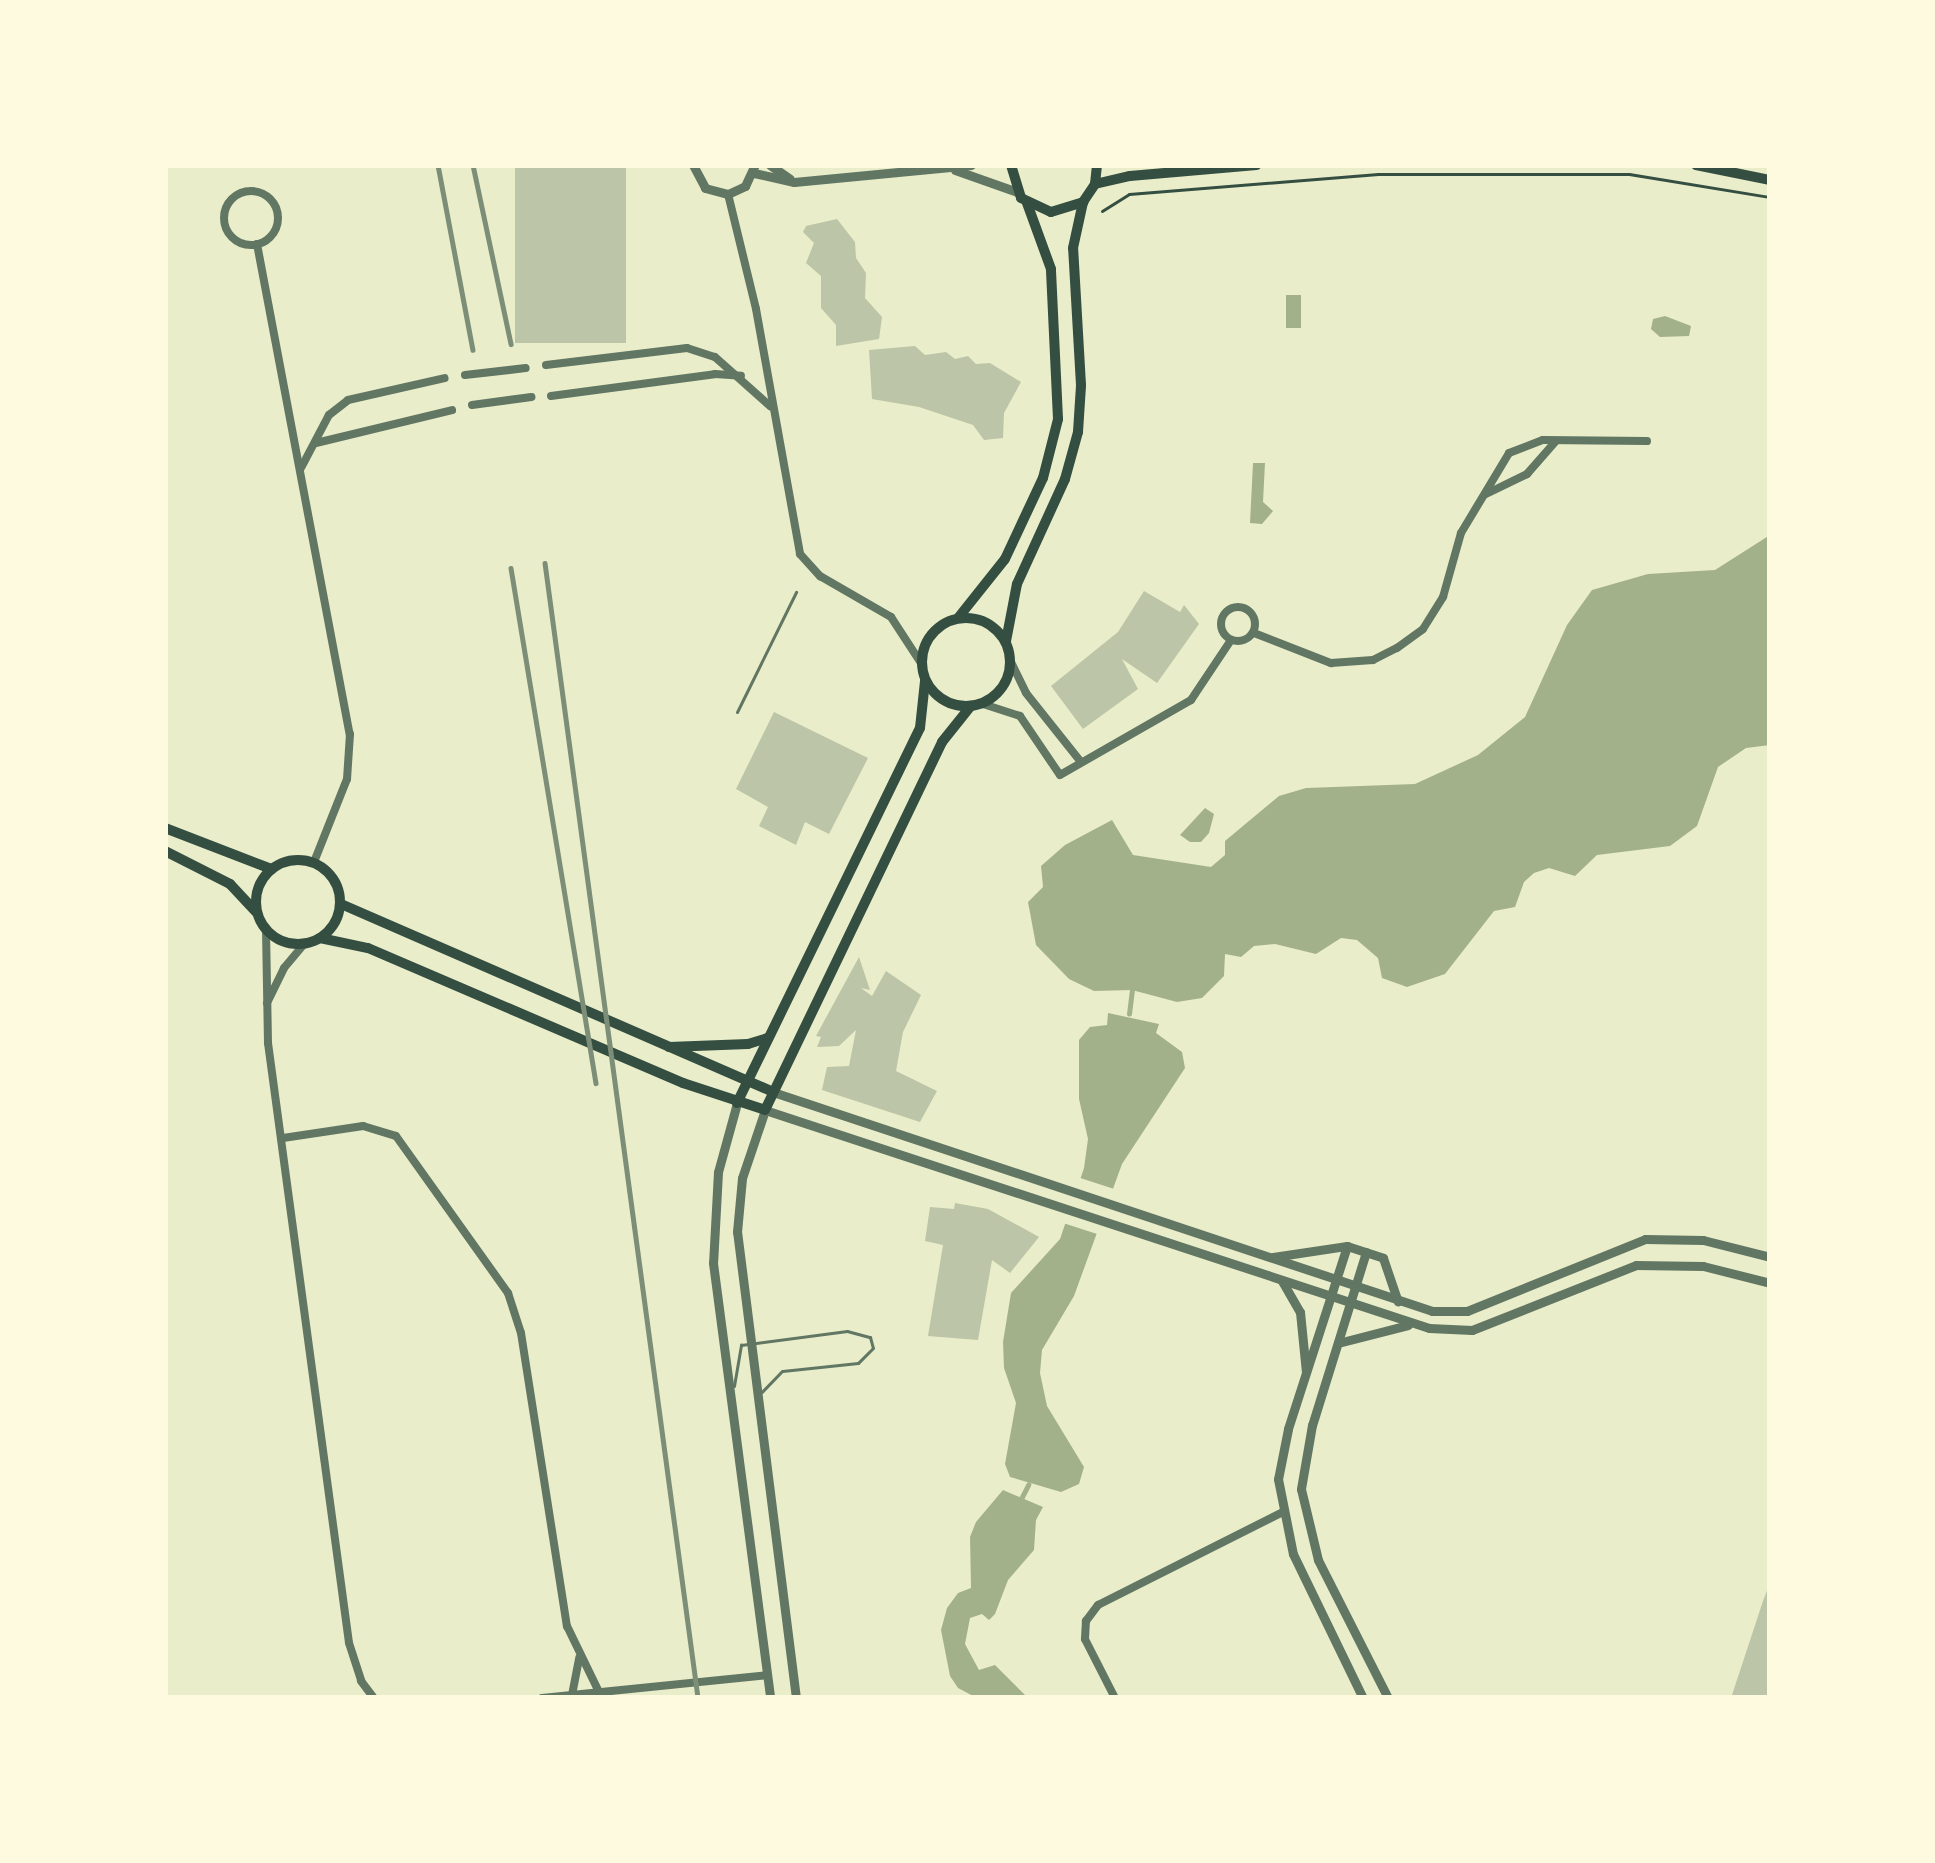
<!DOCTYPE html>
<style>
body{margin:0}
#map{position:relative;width:1935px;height:1863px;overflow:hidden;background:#e9edc9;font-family:Rubik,sans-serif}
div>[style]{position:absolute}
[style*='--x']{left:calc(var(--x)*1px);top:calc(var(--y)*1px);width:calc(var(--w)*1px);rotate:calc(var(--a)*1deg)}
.water>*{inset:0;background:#a3b18a;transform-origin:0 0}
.pier>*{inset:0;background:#e9edc9;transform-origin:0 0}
.stream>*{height:4.5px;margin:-2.25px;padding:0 2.25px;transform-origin:2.25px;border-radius:2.25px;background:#a3b18a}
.building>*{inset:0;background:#bcc5a7;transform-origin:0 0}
.path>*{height:3px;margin:-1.5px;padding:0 1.5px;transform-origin:1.5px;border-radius:1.5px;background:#344e41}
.service>*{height:3px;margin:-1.5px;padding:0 1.5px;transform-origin:1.5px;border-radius:1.5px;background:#617663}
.minor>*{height:8px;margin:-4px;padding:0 4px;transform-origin:4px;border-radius:4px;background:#617663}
.minor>.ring{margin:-4px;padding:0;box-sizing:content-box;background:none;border:8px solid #617663;border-radius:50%}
.tertiary>*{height:9px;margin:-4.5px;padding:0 4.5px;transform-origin:4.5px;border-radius:4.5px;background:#617663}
.secondary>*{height:10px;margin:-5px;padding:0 5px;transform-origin:5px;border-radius:5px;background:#344e41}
.secondary>.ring{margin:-5px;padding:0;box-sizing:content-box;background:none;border:10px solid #344e41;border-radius:50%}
.rail>*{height:4.5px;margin:-2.25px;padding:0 2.25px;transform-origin:2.25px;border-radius:2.25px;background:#7c8e77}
span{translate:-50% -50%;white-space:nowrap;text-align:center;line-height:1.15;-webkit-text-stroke:9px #fefae0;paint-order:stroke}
.frame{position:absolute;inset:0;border:168px solid #fefae0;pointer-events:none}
</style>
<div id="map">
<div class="water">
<i style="left:1286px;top:295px;width:15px;height:33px"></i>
<i style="clip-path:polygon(1665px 316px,1691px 326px,1689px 336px,1660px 337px,1651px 329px,1653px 319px)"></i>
<i style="clip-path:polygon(1253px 463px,1265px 463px,1263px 502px,1273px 511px,1262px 524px,1250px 523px)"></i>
<i style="clip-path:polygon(1770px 535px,1770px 745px,1746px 748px,1718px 767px,1697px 826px,1670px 846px,1597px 855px,1575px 876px,1549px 868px,1534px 873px,1524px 882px,1515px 907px,1494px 911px,1445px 974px,1407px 987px,1382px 978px,1378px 958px,1357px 940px,1341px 938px,1316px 954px,1275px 944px,1254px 946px,1241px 957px,1225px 954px,1224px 976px,1202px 998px,1177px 1002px,1132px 990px,1094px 991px,1069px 979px,1036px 945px,1028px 902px,1043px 887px,1041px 866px,1065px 845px,1112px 820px,1133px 855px,1211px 867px,1225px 855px,1225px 841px,1279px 796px,1306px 788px,1415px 784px,1478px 755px,1525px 717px,1567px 625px,1592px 590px,1648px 574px,1715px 570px)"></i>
<i style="clip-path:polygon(1205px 808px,1214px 814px,1209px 833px,1201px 842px,1190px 842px,1180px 835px)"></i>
<i style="clip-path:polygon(1108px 1013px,1159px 1024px,1156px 1033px,1182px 1052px,1185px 1068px,1122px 1164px,1074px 1296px,1042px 1350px,1040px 1373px,1047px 1406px,1084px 1467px,1079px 1484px,1061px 1492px,1010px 1477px,1005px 1464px,1016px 1403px,1004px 1368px,1003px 1342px,1011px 1293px,1060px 1239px,1084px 1168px,1088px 1139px,1079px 1099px,1079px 1040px,1090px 1027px,1107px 1025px)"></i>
<i style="clip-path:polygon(1003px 1490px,1043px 1507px,1036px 1520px,1034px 1550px,1008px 1580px,995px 1614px,989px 1620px,982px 1614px,970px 1618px,965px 1644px,979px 1670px,995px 1665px,1028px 1698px,977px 1698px,958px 1688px,950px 1676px,941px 1630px,947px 1608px,958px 1593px,971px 1588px,970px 1537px,976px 1522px)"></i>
</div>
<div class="pier">
<i style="left:1074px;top:1176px;width:48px;height:48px;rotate:18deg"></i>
</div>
<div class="stream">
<i style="--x:1129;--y:1014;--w:24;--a:-83"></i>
<i style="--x:1021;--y:1499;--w:16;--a:-63"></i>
</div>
<div class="building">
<i style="left:515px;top:165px;width:111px;height:178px"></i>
<i style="clip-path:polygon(837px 219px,855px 242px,856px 258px,866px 273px,865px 298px,882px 317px,879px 339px,836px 346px,836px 325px,821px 308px,821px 276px,806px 263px,814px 243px,803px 232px,806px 226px)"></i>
<i style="clip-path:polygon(915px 346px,925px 355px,946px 352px,955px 359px,968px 356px,976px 364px,990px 363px,1021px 382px,1004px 413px,1003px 438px,984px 440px,973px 425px,919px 407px,872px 399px,869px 350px)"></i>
<i style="clip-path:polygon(1144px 591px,1180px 612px,1184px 605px,1199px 624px,1157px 683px,1122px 659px,1138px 689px,1083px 729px,1051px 686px,1118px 632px)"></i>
<i style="clip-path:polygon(774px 712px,868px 758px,829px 834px,805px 822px,796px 845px,759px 826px,768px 807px,736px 789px)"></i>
<i style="clip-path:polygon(859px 957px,870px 990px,861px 988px,872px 996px,886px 971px,921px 995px,903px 1032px,896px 1071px,937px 1091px,920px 1122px,822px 1090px,827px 1067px,849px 1066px,856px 1030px,839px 1046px,817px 1047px,821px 1037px,816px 1036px)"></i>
<i style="clip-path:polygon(955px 1203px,988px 1209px,1039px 1237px,1010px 1273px,992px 1260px,978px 1340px,928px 1336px,943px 1245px,925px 1241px,930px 1207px,954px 1209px)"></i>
<i style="clip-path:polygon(1770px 1583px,1770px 1698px,1731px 1698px,1763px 1601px)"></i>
</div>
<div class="path">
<i style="--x:1102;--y:211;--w:32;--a:-32"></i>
<i style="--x:1129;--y:194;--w:250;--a:-4.6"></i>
<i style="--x:1378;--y:174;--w:251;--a:0"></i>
<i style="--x:1629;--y:174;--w:143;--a:9.3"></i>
</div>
<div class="service">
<i style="--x:737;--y:712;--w:134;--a:-63.8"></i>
<i style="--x:734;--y:1386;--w:42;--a:-80.3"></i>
<i style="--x:741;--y:1345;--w:107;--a:-7.5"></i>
<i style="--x:847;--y:1331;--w:24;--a:15"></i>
<i style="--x:870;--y:1337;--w:11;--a:75"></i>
<i style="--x:873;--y:1348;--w:21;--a:135"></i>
<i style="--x:858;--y:1363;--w:76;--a:174"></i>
<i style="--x:782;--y:1371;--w:29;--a:134"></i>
</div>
<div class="minor">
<i class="ring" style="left:224px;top:191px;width:46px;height:46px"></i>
<i style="--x:728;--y:194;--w:118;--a:76.3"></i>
<i style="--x:756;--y:309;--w:249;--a:79.8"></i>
<i style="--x:800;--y:554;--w:30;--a:48"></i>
<i style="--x:820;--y:576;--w:82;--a:30"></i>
<i style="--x:891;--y:617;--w:55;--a:56.9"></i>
<i style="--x:257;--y:244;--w:499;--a:79.3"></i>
<i style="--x:350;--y:734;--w:45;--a:93.8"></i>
<i style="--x:347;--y:779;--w:89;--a:111.7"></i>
<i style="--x:546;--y:365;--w:142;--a:-6.9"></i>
<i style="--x:687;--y:348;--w:29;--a:18"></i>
<i style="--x:715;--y:357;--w:74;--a:41.7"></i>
<i style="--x:465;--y:375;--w:61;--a:-6.5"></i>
<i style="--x:551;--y:396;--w:165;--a:-7.6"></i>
<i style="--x:715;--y:374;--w:26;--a:4"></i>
<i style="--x:472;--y:405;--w:60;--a:-7.7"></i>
<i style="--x:316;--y:443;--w:140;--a:-13.6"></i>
<i style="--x:301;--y:468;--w:60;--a:-62.2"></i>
<i style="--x:329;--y:415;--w:24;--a:-38"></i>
<i style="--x:348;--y:400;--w:99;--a:-12.8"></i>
<i style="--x:1486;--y:494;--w:46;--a:-26"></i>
<i style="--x:1527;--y:474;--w:44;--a:-48.7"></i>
<i class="ring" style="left:1221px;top:607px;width:26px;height:26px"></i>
<i style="--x:1254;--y:633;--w:83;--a:21.3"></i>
<i style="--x:1331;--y:663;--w:42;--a:-4.1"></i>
<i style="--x:1373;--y:660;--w:27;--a:-27"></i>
<i style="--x:1397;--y:648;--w:32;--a:-36"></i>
<i style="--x:1423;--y:629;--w:38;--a:-58"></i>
<i style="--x:1443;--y:597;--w:66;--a:-74.3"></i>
<i style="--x:1461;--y:533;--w:93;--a:-59"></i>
<i style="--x:1509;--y:453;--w:36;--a:-21"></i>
<i style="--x:1543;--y:440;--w:104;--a:0.6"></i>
<i style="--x:1011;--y:662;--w:34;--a:64"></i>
<i style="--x:1026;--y:693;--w:87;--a:51.5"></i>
<i style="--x:983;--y:704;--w:39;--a:18"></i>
<i style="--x:1020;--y:716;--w:71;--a:55.9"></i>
<i style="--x:1060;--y:775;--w:151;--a:-29.8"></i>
<i style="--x:1191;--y:700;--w:72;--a:-56.3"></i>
<i style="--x:266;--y:929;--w:114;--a:89"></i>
<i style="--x:268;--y:1043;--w:605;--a:82.31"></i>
<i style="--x:349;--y:1643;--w:40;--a:72"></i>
<i style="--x:361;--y:1681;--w:21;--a:53"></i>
<i style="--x:267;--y:1003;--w:39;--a:-64"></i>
<i style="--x:284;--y:968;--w:33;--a:-50"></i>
<i style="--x:283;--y:1138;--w:81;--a:-8.5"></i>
<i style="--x:363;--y:1126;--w:34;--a:17"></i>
<i style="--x:396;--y:1136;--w:193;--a:54.5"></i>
<i style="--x:508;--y:1293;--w:42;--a:72"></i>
<i style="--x:521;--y:1333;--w:297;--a:81.1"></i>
<i style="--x:567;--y:1626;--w:73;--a:64.1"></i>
<i style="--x:572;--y:1695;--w:38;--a:-79"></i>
<i style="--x:542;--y:1698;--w:226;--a:-5.8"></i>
<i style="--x:1115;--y:1698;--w:66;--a:-117"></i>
<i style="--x:1085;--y:1639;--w:18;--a:-87"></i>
<i style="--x:1086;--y:1621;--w:20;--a:-53"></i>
<i style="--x:1098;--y:1605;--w:205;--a:-26.7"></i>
</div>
<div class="tertiary">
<i style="--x:693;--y:165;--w:26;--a:62"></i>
<i style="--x:705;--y:188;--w:24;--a:15"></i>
<i style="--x:728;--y:194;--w:19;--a:-25"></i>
<i style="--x:745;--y:186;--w:23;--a:-65"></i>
<i style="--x:770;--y:165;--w:24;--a:35"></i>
<i style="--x:955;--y:170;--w:66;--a:19.5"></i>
<i style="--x:754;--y:173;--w:41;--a:12.7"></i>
<i style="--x:794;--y:182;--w:178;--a:-5.5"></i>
<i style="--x:773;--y:1092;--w:694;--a:18.38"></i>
<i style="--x:1432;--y:1311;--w:35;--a:0"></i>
<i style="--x:1467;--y:1311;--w:192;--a:-22"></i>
<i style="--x:1645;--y:1239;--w:58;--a:1"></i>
<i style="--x:1703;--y:1240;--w:69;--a:14.2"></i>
<i style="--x:737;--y:1103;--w:72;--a:105.4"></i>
<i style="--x:718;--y:1172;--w:91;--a:93.1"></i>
<i style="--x:713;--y:1263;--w:439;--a:82.5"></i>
<i style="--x:1347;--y:1246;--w:192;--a:107.9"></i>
<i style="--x:1288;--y:1429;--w:51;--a:101.3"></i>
<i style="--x:1278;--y:1479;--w:76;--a:78.7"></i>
<i style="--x:1293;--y:1554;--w:160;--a:64.1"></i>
<i style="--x:1366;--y:1252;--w:181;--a:107.3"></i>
<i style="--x:1312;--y:1425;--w:65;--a:99.8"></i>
<i style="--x:1301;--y:1489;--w:73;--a:76.5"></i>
<i style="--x:1318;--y:1560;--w:155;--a:63.1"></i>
<i style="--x:1273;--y:1257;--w:75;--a:-8.5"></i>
<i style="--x:1347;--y:1246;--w:38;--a:18"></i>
<i style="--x:1383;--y:1258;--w:46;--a:71.2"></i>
<i style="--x:1282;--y:1281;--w:36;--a:60"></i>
<i style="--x:1300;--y:1312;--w:60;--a:84.3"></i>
<i style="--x:1338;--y:1343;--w:72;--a:-14.4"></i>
<i style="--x:796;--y:1698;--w:470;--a:-97.2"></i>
<i style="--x:737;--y:1232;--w:54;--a:-84.7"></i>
<i style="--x:742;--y:1178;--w:72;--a:-71.3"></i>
<i style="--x:765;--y:1110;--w:699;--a:18.18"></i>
<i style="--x:1429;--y:1328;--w:43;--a:2.7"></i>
<i style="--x:1472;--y:1330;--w:176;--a:-21.6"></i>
<i style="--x:1636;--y:1265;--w:67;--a:0.9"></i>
<i style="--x:1703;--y:1266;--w:69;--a:14.2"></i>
</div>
<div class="secondary">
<i style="--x:1011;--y:165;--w:34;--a:73"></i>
<i style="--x:1021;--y:198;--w:33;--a:25"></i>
<i style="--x:1051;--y:212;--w:34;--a:-17"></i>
<i style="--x:1083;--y:202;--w:22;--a:-56"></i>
<i style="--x:1095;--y:184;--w:19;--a:-84"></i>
<i style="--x:1696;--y:165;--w:76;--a:11.5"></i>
<i style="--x:1095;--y:184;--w:36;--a:-13"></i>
<i style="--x:1130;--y:176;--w:127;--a:-5"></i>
<i class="ring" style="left:922px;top:618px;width:78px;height:78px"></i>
<i style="--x:958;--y:618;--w:75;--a:-51.5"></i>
<i style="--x:1005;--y:559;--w:89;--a:-64.9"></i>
<i style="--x:1043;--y:478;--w:61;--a:-75.7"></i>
<i style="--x:1058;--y:419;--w:150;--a:-92.7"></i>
<i style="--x:1051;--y:269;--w:70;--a:-110"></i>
<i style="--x:1006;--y:641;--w:58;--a:-79.1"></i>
<i style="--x:1017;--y:584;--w:115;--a:-65.4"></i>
<i style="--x:1065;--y:479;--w:49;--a:-74.5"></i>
<i style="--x:1078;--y:432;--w:47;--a:-86.3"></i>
<i style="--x:1081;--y:385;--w:137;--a:-93.3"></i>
<i style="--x:1073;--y:248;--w:47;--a:-77.7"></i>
<i style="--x:165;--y:828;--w:114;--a:21.1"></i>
<i style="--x:165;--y:851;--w:73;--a:26.9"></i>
<i style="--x:230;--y:884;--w:38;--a:47"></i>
<i class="ring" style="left:256px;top:860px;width:74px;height:74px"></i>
<i style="--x:341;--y:904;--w:471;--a:23.5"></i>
<i style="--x:320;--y:938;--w:49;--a:11.8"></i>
<i style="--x:368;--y:948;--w:343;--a:23.2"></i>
<i style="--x:683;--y:1083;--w:86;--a:18.2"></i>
<i style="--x:765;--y:1110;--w:408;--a:-64.3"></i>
<i style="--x:942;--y:742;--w:45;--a:-51.3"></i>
<i style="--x:669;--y:1047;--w:79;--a:-2.2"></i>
<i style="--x:748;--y:1044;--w:21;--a:-17"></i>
<i style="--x:737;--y:1103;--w:417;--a:-64"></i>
<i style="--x:920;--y:728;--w:47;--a:-83.9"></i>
</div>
<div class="rail">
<i style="--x:438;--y:165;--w:188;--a:79.3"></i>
<i style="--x:473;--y:165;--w:183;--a:78"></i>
<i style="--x:545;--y:563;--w:1145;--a:82.32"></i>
<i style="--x:511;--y:568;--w:522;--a:80.63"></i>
</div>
<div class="frame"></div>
</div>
